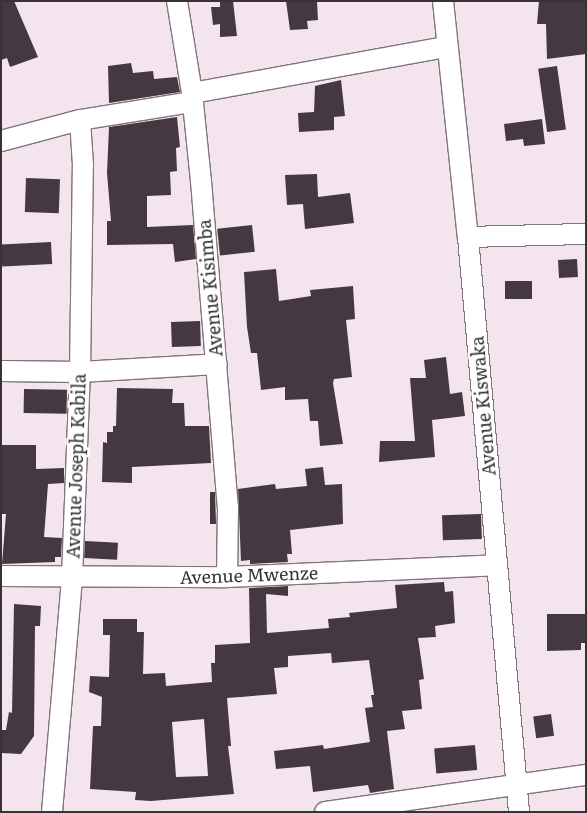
<!DOCTYPE html>
<style>
body{margin:0}
#map{position:relative;width:587px;height:813px;overflow:hidden;background:#f3e4ed;font-family:Literata,serif}
div>[style]{position:absolute}
[style*='--x']{left:calc(var(--x)*1px);top:calc(var(--y)*1px);width:calc(var(--w)*1px);rotate:calc(var(--a)*1deg)}
.building>*{inset:0;background:#453941;transform-origin:0 0}
.roads{filter:drop-shadow(1px 0 #81747c) drop-shadow(-1px 0 #81747c) drop-shadow(0 1px #81747c) drop-shadow(0 -1px #81747c)}
.street>*{height:20px;margin:-10px;padding:0 10px;transform-origin:10px;border-radius:10px;background:#fff}
span{translate:-50% -50%;white-space:nowrap;text-align:center;line-height:1.15;-webkit-text-stroke:5px #fff;paint-order:stroke}
.street-label{font-size:18px;color:#373235}
.frame{position:absolute;inset:0;border:2px solid #373235;pointer-events:none}
</style>
<div id="map">
<div class="building">
<i style="clip-path:polygon(1px 1px,14px 1px,38px 57px,10px 67px,7px 58px,1px 60px)"></i>
<i style="clip-path:polygon(220px 1px,233px 1px,237px 36px,220px 37px,220px 24px,213px 25px,211px 7px,220px 7px)"></i>
<i style="clip-path:polygon(286px 1px,317px 1px,318px 20px,307px 21px,308px 29px,290px 30px)"></i>
<i style="clip-path:polygon(539px 1px,586px 1px,586px 54px,547px 59px,546px 24px,537px 24px)"></i>
<i style="clip-path:polygon(131px 63px,133px 73px,153px 71px,154px 79px,177px 77px,180px 92px,109px 103px,108px 66px)"></i>
<i style="left:557px;top:66px;width:64px;height:19px;rotate:82deg"></i>
<i style="clip-path:polygon(341px 80px,345px 116px,334px 117px,334px 130px,299px 132px,298px 113px,314px 112px,315px 86px)"></i>
<i style="clip-path:polygon(177px 117px,180px 147px,176px 148px,177px 171px,170px 172px,171px 195px,147px 196px,147px 227px,193px 225px,196px 259px,175px 262px,173px 244px,107px 245px,107px 221px,111px 221px,107px 173px,109px 127px)"></i>
<i style="clip-path:polygon(542px 119px,545px 144px,524px 146px,523px 139px,506px 141px,504px 124px)"></i>
<i style="clip-path:polygon(317px 174px,318px 197px,350px 193px,354px 223px,305px 229px,303px 204px,287px 205px,285px 175px)"></i>
<i style="left:26px;top:178px;width:34px;height:34px;rotate:2deg"></i>
<i style="left:252px;top:225px;width:27px;height:35px;rotate:84deg"></i>
<i style="left:51px;top:242px;width:22px;height:50px;rotate:87deg"></i>
<i style="left:577px;top:259px;width:18px;height:19px;rotate:87deg"></i>
<i style="clip-path:polygon(276px 269px,279px 301px,311px 296px,310px 290px,353px 286px,355px 319px,346px 320px,352px 377px,334px 379px,333px 383px,343px 444px,320px 446px,318px 421px,310px 421px,308px 399px,285px 400px,285px 387px,261px 390px,257px 353px,251px 353px,247px 327px,244px 272px)"></i>
<i style="left:505px;top:281px;width:27px;height:18px"></i>
<i style="left:200px;top:321px;width:25px;height:29px;rotate:88deg"></i>
<i style="clip-path:polygon(446px 357px,450px 394px,462px 392px,465px 416px,432px 420px,435px 457px,379px 462px,380px 441px,415px 441px,410px 378px,426px 378px,424px 360px)"></i>
<i style="clip-path:polygon(117px 388px,173px 389px,172px 403px,184px 403px,185px 426px,209px 426px,211px 463px,132px 467px,132px 483px,102px 482px,103px 442px,107px 443px,107px 432px,113px 432px,113px 426px,116px 426px)"></i>
<i style="left:24px;top:389px;width:43px;height:24px;rotate:1deg"></i>
<i style="clip-path:polygon(1px 445px,36px 445px,36px 469px,64px 468px,64px 483px,48px 484px,44px 537px,62px 538px,61px 557px,55px 557px,55px 562px,2px 564px,6px 514px,1px 514px)"></i>
<i style="clip-path:polygon(323px 467px,325px 485px,342px 484px,343px 524px,290px 530px,292px 554px,287px 554px,288px 562px,250px 564px,250px 560px,241px 561px,238px 489px,275px 484px,276px 489px,307px 486px,305px 469px)"></i>
<i style="clip-path:polygon(210px 492px,215px 492px,216px 524px,210px 524px)"></i>
<i style="left:481px;top:514px;width:25px;height:39px;rotate:88deg"></i>
<i style="left:85px;top:541px;width:33px;height:17px;rotate:3deg"></i>
<i style="clip-path:polygon(evenodd,444px 582px,445px 592px,453px 591px,455px 623px,435px 626px,436px 637px,418px 638px,424px 679px,419px 680px,422px 709px,402px 711px,405px 729px,387px 731px,394px 789px,370px 793px,368px 785px,313px 792px,310px 766px,276px 769px,274px 751px,323px 745px,324px 749px,370px 742px,365px 708px,373px 707px,371px 695px,374px 695px,369px 660px,332px 663px,331px 653px,288px 656px,288px 667px,274px 668px,277px 694px,227px 698px,231px 746px,228px 746px,234px 794px,151px 801px,135px 800px,136px 792px,90px 789px,93px 726px,101px 726px,102px 697px,89px 692px,90px 676px,109px 677px,110px 635px,103px 635px,103px 619px,137px 619px,137px 632px,144px 632px,143px 674px,165px 673px,166px 686px,212px 682px,211px 663px,215px 663px,215px 645px,250px 643px,249px 588px,288px 586px,288px 596px,266px 594px,267px 633px,329px 628px,328px 619px,350px 617px,349px 613px,397px 608px,395px 585px,444px 582px,204px 719px,208px 776px,176px 777px,172px 722px,204px 719px)"></i>
<i style="clip-path:polygon(14px 604px,41px 606px,40px 626px,35px 626px,34px 736px,21px 754px,1px 753px,1px 730px,6px 730px,9px 712px,12px 713px)"></i>
<i style="clip-path:polygon(547px 614px,586px 614px,586px 643px,581px 643px,581px 650px,547px 651px)"></i>
<i style="left:551px;top:714px;width:22px;height:18px;rotate:82deg"></i>
<i style="left:475px;top:745px;width:25px;height:41px;rotate:85deg"></i>
</div>
<div class="roads">
<div class="street">
<i style="--x:177;--y:1;--w:93;--a:80.7"></i>
<i style="--x:192;--y:93;--w:88;--a:84.2"></i>
<i style="--x:201;--y:181;--w:327;--a:85.3"></i>
<i style="--x:228;--y:507;--w:70;--a:90.8"></i>
<i style="--x:443;--y:1;--w:237;--a:84"></i>
<i style="--x:468;--y:237;--w:577;--a:84.93"></i>
<i style="--x:192;--y:93;--w:258;--a:-10.3"></i>
<i style="--x:1;--y:141;--w:82;--a:-14.9"></i>
<i style="--x:80;--y:120;--w:114;--a:-9.1"></i>
<i style="--x:468;--y:237;--w:118;--a:-1.5"></i>
<i style="--x:1;--y:371;--w:79;--a:0.7"></i>
<i style="--x:80;--y:372;--w:137;--a:-3.3"></i>
<i style="--x:1;--y:576;--w:226;--a:0.3"></i>
<i style="--x:227;--y:577;--w:270;--a:-2.5"></i>
<i style="--x:52;--y:812;--w:235;--a:-85.1"></i>
<i style="--x:72;--y:578;--w:206;--a:-87.8"></i>
<i style="--x:80;--y:372;--w:207;--a:-89.2"></i>
<i style="--x:83;--y:165;--w:45;--a:-93.8"></i>
<i style="--x:325;--y:812;--w:264;--a:-8.1"></i>
</div>
</div>
<div class="street-label">
<span style="left:210px;top:288px;rotate:-95deg">Avenue Kisimba</span>
<span style="left:483px;top:406px;rotate:-95deg">Avenue Kiswaka</span>
<span style="left:76px;top:466px;rotate:-88deg">Avenue Joseph Kabila</span>
<span style="left:249px;top:575px;rotate:-2deg">Avenue Mwenze</span>
</div>
<div class="frame"></div>
</div>
